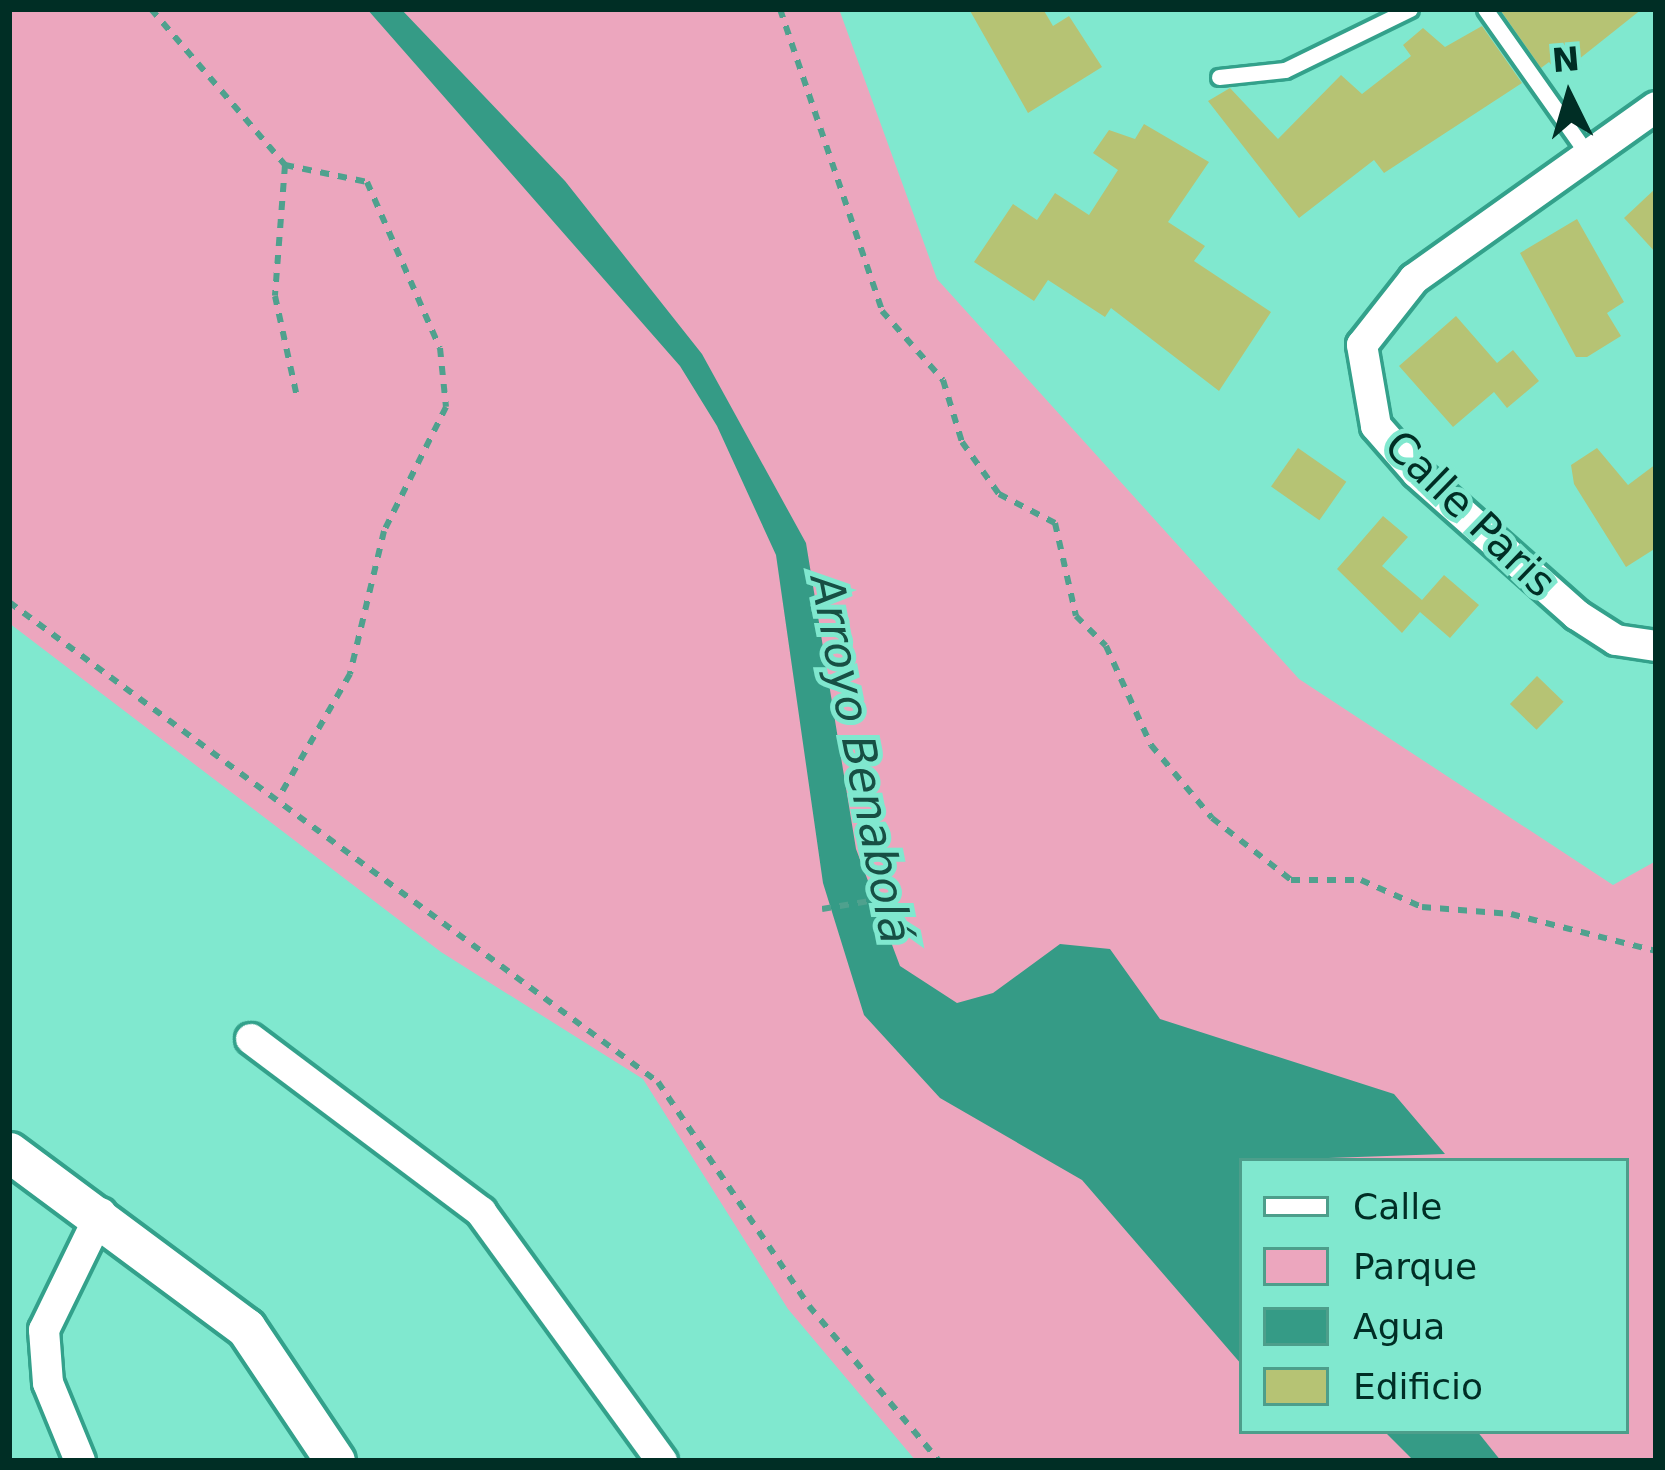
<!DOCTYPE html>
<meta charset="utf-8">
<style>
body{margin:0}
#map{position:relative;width:1665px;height:1470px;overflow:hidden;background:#80e8cf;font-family:"DejaVu Sans",sans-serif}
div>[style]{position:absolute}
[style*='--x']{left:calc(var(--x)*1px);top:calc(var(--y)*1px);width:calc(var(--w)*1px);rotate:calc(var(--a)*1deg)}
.green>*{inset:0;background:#eca6be}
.water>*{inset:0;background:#359b86}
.building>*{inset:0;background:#b6c374;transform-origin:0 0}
.path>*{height:6px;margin-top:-3px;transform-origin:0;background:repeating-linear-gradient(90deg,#4fa18e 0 9px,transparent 0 18px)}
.roads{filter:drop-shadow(3px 0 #33a18b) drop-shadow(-3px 0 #33a18b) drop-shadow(0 3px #33a18b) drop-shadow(0 -3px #33a18b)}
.service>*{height:15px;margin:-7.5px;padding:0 7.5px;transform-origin:7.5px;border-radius:7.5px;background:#fff}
.minor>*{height:30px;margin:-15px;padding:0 15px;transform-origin:15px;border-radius:15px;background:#fff}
.tertiary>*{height:39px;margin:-19.5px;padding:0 19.5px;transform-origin:19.5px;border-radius:19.5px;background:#fff}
span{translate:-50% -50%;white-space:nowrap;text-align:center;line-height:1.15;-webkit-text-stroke:10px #80e8cf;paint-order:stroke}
.street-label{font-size:42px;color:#002e25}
.water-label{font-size:45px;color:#174f44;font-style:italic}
.frame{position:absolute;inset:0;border:12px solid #002e25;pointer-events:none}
.legend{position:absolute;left:1239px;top:1158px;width:390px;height:276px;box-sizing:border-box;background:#80e8cf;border:3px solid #4d9e8b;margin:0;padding:15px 21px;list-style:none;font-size:36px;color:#002e25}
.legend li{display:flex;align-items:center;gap:24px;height:60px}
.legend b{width:60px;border:3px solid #4d9e8b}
.north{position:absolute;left:1509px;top:36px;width:120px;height:120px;-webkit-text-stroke:9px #80e8cf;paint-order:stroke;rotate:355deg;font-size:33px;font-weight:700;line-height:48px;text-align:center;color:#002e25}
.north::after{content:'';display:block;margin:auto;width:42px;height:54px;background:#002e25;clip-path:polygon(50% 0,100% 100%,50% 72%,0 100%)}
</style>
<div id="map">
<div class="green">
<i style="clip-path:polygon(evenodd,9px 9px,839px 9px,937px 279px,1299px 679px,1613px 885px,1656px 861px,1656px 1461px,916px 1461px,788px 1309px,643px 1079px,441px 952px,9px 623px,9px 9px,1242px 1161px,1626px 1161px,1626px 1431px,1242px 1431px,1242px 1161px)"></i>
</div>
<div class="water">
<i style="clip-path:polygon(367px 9px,401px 9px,565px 181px,702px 354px,806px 543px,856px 849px,900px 966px,957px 1003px,993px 993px,1060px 944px,1110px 949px,1160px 1019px,1394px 1094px,1445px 1154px,1242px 1161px,1242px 1365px,1082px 1180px,940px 1098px,864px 1015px,823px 883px,776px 555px,717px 426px,680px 366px)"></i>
<i style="clip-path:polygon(1384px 1431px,1477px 1431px,1501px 1461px,1414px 1461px)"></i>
</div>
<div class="building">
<i style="clip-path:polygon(969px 9px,1043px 9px,1053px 26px,1069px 16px,1102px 67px,1028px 113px)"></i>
<i style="clip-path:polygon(1642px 9px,1559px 75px,1549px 62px,1541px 68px,1501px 11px)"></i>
<i style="clip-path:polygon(1482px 26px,1522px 83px,1384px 173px,1374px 160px,1299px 218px,1208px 101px,1230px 88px,1278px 139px,1341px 75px,1362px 94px,1411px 56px,1403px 45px,1423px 28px,1445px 47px)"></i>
<i style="clip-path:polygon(1144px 124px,1209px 162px,1168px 222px,1205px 246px,1194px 261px,1271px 312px,1219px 391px,1111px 308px,1105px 317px,1048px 280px,1034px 301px,974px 262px,1013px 204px,1037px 220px,1055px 193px,1089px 215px,1118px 170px,1093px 153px,1109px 130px,1135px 139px)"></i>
<i style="clip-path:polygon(1656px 188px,1656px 253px,1624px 218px)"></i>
<i style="clip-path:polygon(1577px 219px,1624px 302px,1607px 313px,1621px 336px,1587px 357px,1576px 357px,1520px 253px)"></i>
<i style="clip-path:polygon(1456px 316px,1497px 363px,1513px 350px,1539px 381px,1507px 408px,1494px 392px,1453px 427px,1399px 366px)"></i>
<i style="left:1298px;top:448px;width:59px;height:47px;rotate:35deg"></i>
<i style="clip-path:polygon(1597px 448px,1628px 485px,1656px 464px,1656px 548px,1626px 567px,1574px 484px,1571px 465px)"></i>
<i style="clip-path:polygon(1383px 516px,1408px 537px,1382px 566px,1422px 600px,1444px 575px,1479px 605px,1450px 638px,1420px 612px,1402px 633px,1337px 569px)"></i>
<i style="left:1537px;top:676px;width:37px;height:39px;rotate:44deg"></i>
</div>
<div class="path">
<i style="--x:151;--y:9;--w:206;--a:49.3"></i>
<i style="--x:285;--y:165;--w:84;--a:11.7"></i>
<i style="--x:367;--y:182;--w:181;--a:66.3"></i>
<i style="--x:440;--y:348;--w:59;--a:84.2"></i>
<i style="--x:446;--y:407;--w:139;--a:116.6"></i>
<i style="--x:384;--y:531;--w:147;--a:103.4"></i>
<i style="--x:350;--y:674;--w:140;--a:120"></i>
<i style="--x:780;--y:9;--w:319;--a:71.3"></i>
<i style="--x:882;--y:311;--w:92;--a:48.5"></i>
<i style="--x:943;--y:380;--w:65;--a:73"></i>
<i style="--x:962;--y:442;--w:64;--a:54.6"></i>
<i style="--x:999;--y:494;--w:63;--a:27.4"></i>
<i style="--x:1055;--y:523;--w:95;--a:77.3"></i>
<i style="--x:1076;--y:616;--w:42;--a:45"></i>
<i style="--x:1106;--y:646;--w:109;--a:65.6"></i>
<i style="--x:1151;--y:745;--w:95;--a:50.1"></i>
<i style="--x:1212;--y:818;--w:100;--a:38.1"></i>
<i style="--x:1291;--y:880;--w:70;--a:0"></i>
<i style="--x:1361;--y:880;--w:67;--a:23.9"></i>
<i style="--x:1422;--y:907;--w:89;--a:4.5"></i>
<i style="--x:1511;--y:914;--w:150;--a:14.3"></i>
<i style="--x:285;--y:165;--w:131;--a:94.4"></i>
<i style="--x:275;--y:296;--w:103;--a:77.7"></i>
<i style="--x:9;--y:602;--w:807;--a:36.49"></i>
<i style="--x:658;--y:1082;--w:270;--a:56"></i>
<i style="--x:809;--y:1306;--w:202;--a:50"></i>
<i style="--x:822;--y:909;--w:49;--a:-9.5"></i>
</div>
<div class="roads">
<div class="service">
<i style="--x:1485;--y:9;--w:179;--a:54.8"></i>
<i style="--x:1219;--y:77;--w:66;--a:-6.1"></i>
<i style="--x:1285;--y:70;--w:139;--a:-26"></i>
</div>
<div class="minor">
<i style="--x:1656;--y:107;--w:297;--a:144.6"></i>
<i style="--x:1414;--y:279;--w:84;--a:128.2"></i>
<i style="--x:1362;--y:345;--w:82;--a:80.2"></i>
<i style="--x:1376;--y:426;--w:62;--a:48.9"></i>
<i style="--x:1417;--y:473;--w:214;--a:41.6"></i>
<i style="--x:1577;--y:615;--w:46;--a:32.7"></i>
<i style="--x:1616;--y:640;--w:40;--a:8.5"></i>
<i style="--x:251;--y:1039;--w:288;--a:36.9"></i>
<i style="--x:481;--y:1212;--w:308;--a:54"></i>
<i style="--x:80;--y:1461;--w:84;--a:-112.3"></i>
<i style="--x:48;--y:1383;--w:53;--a:-94.3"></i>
<i style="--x:44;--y:1330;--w:130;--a:-64"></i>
</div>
<div class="tertiary">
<i style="--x:9;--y:1152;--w:295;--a:36.6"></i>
<i style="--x:246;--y:1328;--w:160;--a:56.2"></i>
</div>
</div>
<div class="street-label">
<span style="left:1470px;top:514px;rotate:44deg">Calle Paris</span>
</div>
<div class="water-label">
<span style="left:861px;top:759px;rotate:79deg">Arroyo Benabolá</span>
</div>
<div class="frame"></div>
<ul class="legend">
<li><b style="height:15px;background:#fff"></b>Calle</li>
<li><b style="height:33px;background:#eca6be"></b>Parque</li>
<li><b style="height:33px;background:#359b86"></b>Agua</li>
<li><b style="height:33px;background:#b6c374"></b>Edificio</li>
</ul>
<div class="north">N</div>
</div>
